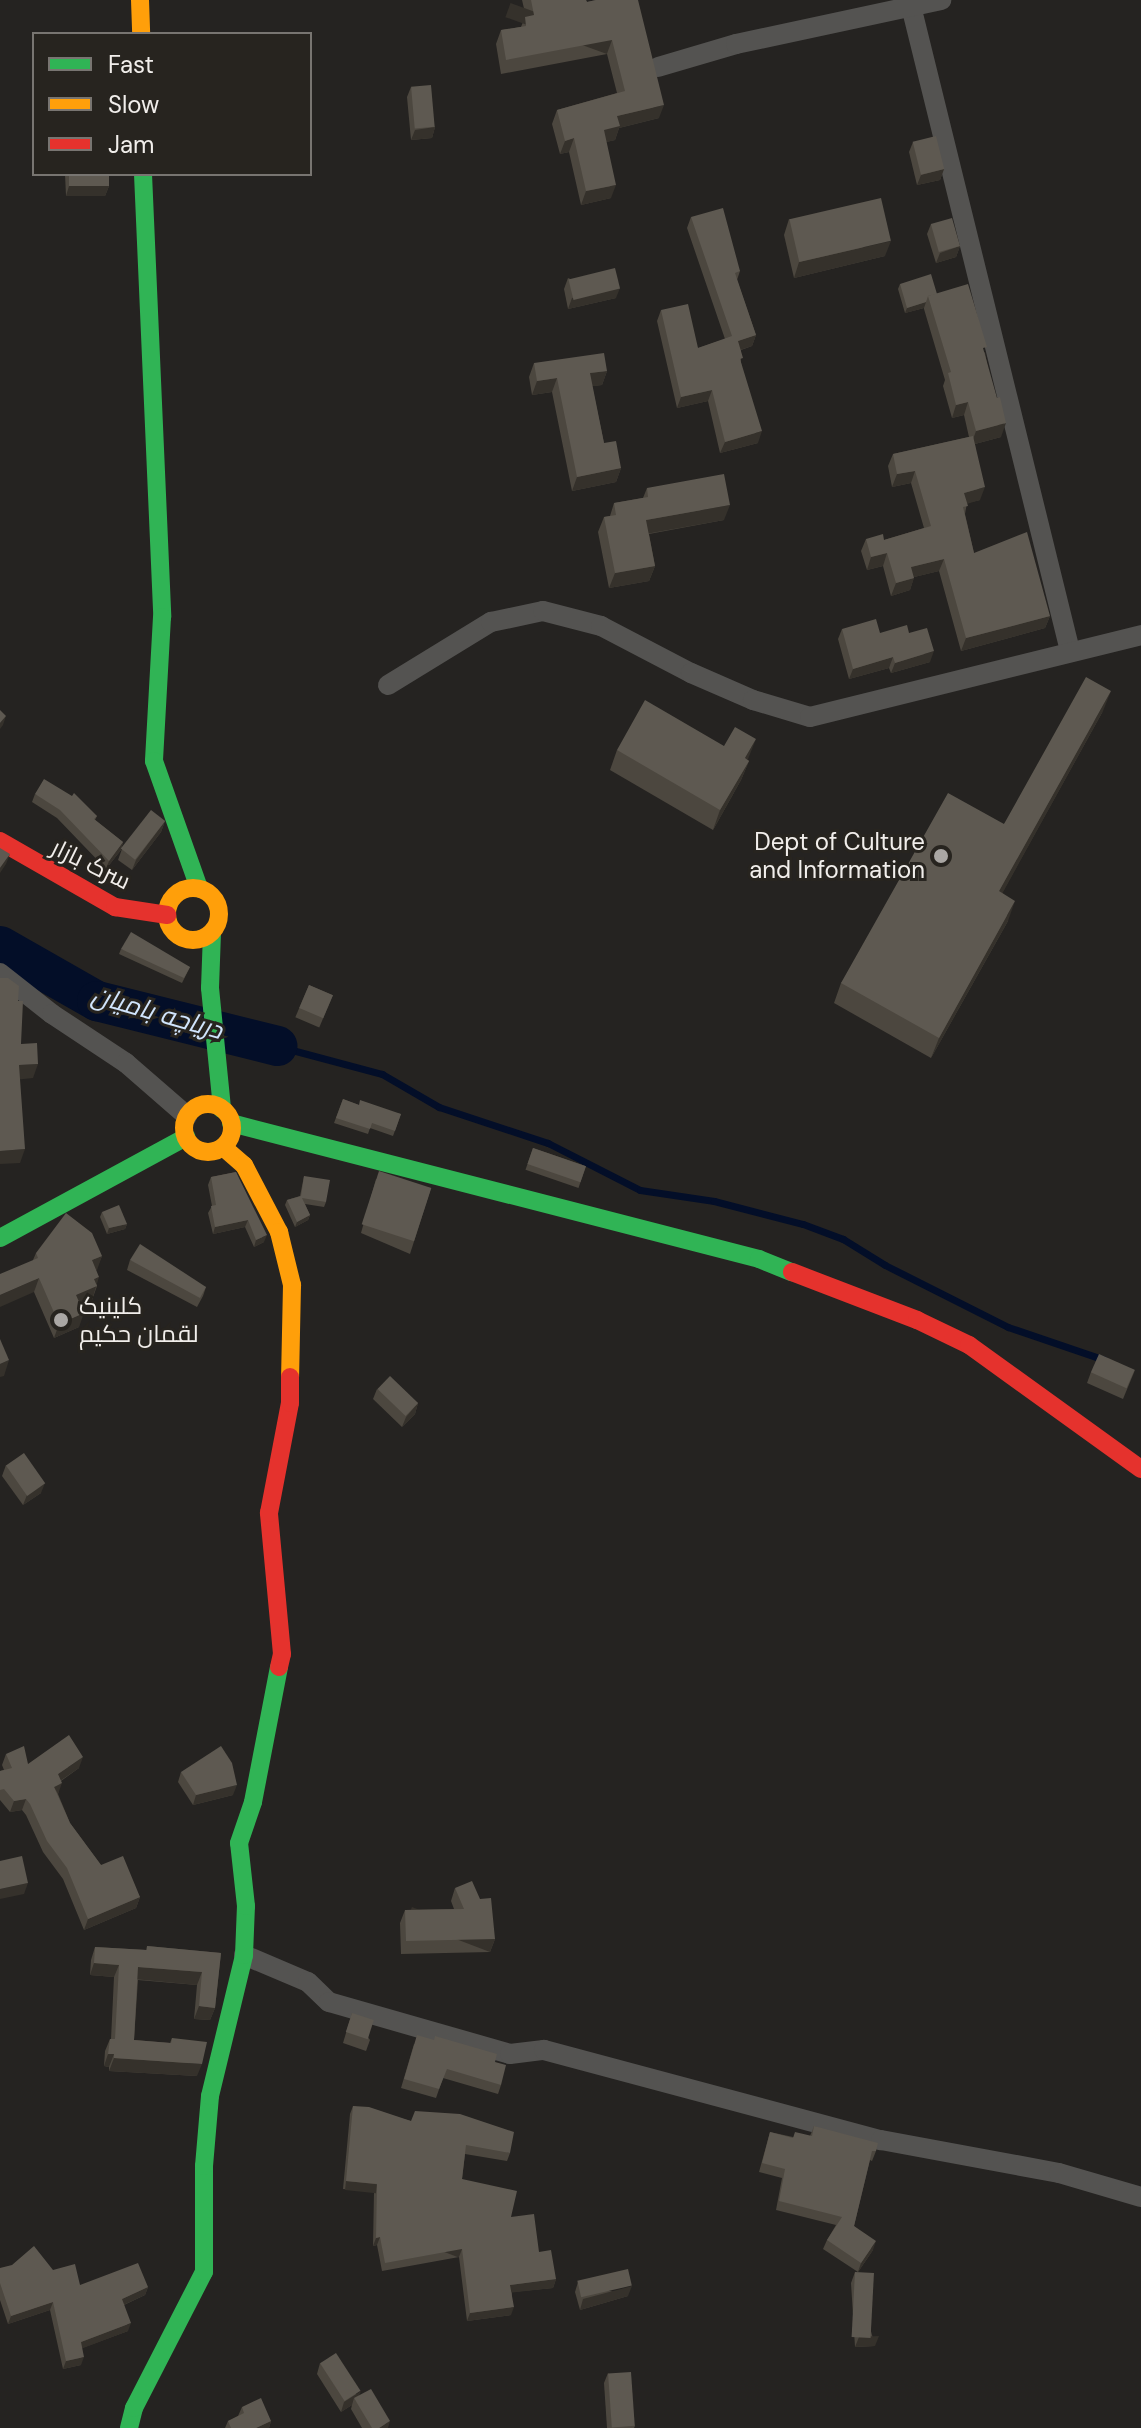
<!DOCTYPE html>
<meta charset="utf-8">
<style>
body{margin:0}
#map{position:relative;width:1141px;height:2428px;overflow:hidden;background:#252321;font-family:"DM Sans",Cairo,sans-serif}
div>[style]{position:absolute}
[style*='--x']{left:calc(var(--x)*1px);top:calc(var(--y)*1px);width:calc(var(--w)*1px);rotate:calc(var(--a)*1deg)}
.stream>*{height:7px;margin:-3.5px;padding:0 3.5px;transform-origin:3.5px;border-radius:3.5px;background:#030e28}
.river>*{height:40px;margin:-20px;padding:0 20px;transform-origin:20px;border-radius:20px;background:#030e28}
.street>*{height:20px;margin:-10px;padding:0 10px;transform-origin:10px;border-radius:10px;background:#545351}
.fast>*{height:18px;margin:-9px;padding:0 9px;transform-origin:9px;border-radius:9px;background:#30b455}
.slow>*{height:18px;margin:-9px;padding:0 9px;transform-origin:9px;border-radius:9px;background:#ff9f0a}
.slow>.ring{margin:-9px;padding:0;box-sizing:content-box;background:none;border:18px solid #ff9f0a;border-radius:50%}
.jam>*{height:18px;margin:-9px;padding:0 9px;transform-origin:9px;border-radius:9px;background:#e5322d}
.wall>*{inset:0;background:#4c473f;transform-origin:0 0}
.shaded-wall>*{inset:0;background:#35312b;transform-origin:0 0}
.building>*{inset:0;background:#5e5951;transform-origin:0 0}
.dots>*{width:22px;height:22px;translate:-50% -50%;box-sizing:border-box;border:4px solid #27241f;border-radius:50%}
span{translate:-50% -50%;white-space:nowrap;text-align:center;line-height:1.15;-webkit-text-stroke:6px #27241f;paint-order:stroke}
.poi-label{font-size:24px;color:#f1eeeb}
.right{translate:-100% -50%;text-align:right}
.left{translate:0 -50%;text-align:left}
.street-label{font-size:24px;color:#f1eeeb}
.water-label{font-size:26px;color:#d1e5fd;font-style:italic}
.legend{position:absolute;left:32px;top:32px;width:280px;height:144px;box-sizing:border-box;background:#27241f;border:2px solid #787571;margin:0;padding:10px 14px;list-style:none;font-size:24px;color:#f1eeeb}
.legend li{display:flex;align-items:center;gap:16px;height:40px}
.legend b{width:40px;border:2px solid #787571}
</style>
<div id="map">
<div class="stream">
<i style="--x:277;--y:1046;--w:109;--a:14.9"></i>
<i style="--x:382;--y:1074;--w:66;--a:30.1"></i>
<i style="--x:439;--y:1107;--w:115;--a:18.3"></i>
<i style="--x:548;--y:1143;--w:103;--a:27.1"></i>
<i style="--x:640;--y:1190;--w:75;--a:8.5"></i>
<i style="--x:714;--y:1201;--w:92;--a:14.5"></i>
<i style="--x:803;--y:1224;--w:43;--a:20.6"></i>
<i style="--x:843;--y:1239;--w:49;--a:31.8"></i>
<i style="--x:885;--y:1265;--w:138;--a:26.8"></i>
<i style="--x:1008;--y:1327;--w:102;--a:18.8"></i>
</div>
<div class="river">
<i style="--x:0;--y:946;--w:112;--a:29.6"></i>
<i style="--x:97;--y:1001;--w:186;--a:14"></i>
</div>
<div class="street">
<i style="--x:911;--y:6;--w:664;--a:76.15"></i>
<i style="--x:658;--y:67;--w:81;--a:-16.4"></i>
<i style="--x:736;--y:44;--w:210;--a:-12.1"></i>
<i style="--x:388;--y:685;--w:121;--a:-31.5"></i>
<i style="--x:491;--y:622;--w:53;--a:-11.9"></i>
<i style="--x:543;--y:611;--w:60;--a:14.5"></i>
<i style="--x:601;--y:626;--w:102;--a:27.6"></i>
<i style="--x:691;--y:673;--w:68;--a:23.5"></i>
<i style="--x:753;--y:700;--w:59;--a:16.6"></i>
<i style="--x:810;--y:717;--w:341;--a:-13.9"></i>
<i style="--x:0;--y:973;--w:66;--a:38.3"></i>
<i style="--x:52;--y:1014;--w:89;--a:33.5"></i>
<i style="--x:126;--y:1063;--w:81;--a:41"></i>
<i style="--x:244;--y:1955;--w:69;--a:22.9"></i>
<i style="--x:308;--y:1982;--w:29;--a:44"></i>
<i style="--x:329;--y:2002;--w:188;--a:16"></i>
<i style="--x:510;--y:2054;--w:34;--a:-7"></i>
<i style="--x:544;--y:2050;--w:349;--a:15"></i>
<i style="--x:881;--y:2140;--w:181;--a:10.5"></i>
<i style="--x:1059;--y:2173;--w:85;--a:16.3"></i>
</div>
<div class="fast">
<i style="--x:143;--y:174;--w:443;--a:87.5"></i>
<i style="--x:162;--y:617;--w:144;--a:93.2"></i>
<i style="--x:154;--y:761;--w:135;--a:70.5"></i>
<i style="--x:212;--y:933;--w:55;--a:92.1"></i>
<i style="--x:210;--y:988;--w:122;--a:84.3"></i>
<i style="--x:231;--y:1123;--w:545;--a:14.44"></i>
<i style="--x:759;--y:1259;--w:35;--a:22"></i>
<i style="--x:0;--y:1238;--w:212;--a:-28.5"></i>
<i style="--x:129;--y:2428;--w:21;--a:-76"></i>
<i style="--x:134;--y:2408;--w:153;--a:-62.8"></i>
<i style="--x:204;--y:2272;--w:106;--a:-90"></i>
<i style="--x:204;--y:2166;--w:70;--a:-85.1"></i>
<i style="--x:210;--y:2096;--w:145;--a:-76.4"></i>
<i style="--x:244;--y:1955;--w:49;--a:-87.7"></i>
<i style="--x:246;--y:1906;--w:63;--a:-96.3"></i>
<i style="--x:239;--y:1843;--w:43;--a:-71.1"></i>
<i style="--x:253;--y:1802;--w:137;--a:-79.1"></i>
</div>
<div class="slow">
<i style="--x:140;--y:0;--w:34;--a:88"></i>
<i class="ring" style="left:167px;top:888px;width:34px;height:34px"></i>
<i class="ring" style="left:184px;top:1104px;width:30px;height:30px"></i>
<i style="--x:223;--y:1147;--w:28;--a:41"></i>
<i style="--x:244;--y:1165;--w:76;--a:62.4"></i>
<i style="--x:279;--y:1232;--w:55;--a:76.2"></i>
<i style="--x:292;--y:1285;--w:92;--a:91.2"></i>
</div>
<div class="jam">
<i style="--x:0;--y:841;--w:133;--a:29.9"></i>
<i style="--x:115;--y:907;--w:53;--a:8.7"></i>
<i style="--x:792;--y:1272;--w:134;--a:21"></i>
<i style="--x:917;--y:1320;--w:58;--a:25.7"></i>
<i style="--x:969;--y:1345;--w:212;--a:35.8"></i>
<i style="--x:279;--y:1667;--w:13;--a:-77"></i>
<i style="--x:282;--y:1654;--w:142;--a:-95.3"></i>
<i style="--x:269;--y:1513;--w:112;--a:-79.2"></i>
<i style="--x:290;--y:1403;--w:26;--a:-90"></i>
</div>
<div class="wall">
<i style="clip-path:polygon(522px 0,586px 0,587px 2px,596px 0,659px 118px,619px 128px,615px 140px,606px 142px,611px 198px,581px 205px,569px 152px,560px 154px,552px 124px,557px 110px,617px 93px,607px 54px,501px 74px,496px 44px,501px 30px,521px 27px,525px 17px,526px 17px)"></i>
<i style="clip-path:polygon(411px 87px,435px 127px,432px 138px,411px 140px,407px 97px)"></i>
<i style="clip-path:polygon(913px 142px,944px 169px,940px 180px,917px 185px,909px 152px)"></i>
<i style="clip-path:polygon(65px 174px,109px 174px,109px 186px,105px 196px,66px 196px)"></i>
<i style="clip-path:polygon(691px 217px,740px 271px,737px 280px,756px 335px,752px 346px,741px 350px,741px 363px,758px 443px,720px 453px,708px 401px,677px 408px,657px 321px,661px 310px,698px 348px,725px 339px,687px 228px)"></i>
<i style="clip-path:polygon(789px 219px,885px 256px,794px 278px,784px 235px)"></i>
<i style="clip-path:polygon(931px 224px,960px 246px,956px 257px,936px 263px,927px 234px)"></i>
<i style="clip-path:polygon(568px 278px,616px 298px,568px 309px,564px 289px)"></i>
<i style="clip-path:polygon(900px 284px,937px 294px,985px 353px,1001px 437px,975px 444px,980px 500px,967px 503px,965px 514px,974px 553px,1050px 616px,1045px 628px,961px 651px,939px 571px,914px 577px,910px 590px,891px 596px,883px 566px,867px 570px,861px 551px,866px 539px,884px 540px,924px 528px,911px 483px,892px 487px,888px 466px,893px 454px,969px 437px,964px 415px,952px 418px,943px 386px,945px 380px,924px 309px,924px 308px,905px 313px,898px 289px)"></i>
<i style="clip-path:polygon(534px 363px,607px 371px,602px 385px,592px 386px,604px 443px,621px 468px,616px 482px,572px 491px,552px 392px,532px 395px,529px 377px)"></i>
<i style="clip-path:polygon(647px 488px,724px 520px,649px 534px,655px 566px,649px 581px,609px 588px,598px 532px,604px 517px,610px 516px,614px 503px,643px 498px)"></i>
<i style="clip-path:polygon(842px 629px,880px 633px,909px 633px,930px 662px,891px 673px,889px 668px,849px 679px,838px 639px)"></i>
<i style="clip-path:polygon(1103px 711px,1002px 893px,1008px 921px,931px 1058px,834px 1003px,841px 983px,1004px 824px)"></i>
<i style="clip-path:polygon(617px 750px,748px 760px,749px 761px,741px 780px,713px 830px,610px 770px)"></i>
<i style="clip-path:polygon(35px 794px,97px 816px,95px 820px,123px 842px,121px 850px,106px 869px,57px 818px,32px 802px)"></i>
<i style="clip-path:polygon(165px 821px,161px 832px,132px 870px,118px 860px,122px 849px)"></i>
<i style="clip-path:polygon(121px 949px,190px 967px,182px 983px,119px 954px)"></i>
<i style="left:309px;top:985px;width:26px;height:35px;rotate:23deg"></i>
<i style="clip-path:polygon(343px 1099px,359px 1105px,401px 1114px,393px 1136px,370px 1128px,368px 1134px,334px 1123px)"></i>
<i style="left:533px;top:1148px;width:56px;height:23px;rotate:19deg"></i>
<i style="clip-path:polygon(236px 1172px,264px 1242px,254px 1247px,245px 1227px,213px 1234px,208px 1213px,212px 1206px,208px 1185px,211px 1177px)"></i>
<i style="clip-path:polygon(304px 1176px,326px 1202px,324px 1207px,305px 1204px,310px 1215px,308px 1220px,295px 1227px,285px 1205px,287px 1200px,300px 1196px)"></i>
<i style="clip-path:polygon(376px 1179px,431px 1188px,410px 1254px,361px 1233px)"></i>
<i style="clip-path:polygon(102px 1212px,127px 1224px,125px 1229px,107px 1234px,100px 1217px)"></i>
<i style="clip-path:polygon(36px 1253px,102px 1256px,96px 1270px,97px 1286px,92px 1300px,81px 1305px,79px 1327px,54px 1338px,34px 1292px,33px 1260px)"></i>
<i style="clip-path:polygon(130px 1260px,206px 1287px,203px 1296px,197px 1307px,127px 1270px)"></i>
<i style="clip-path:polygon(1135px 1370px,1123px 1399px,1087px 1383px,1091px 1372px)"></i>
<i style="clip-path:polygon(377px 1389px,418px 1403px,415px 1414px,402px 1427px,373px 1399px)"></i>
<i style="clip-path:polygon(6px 1465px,41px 1493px,23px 1505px,2px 1476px)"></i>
<i style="clip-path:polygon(6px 1754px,28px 1764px,79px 1768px,61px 1781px,58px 1794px,70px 1823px,101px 1865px,140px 1897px,136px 1908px,84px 1930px,63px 1879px,43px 1852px,26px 1815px,22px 1810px,10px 1812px,0 1800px,0 1771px,4px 1770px,2px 1765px)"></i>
<i style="clip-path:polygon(181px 1772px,233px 1795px,193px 1805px,178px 1782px)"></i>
<i style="clip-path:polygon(455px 1888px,495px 1939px,490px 1952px,401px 1954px,400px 1923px,405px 1910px,454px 1909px,451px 1901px)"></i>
<i style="clip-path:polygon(147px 1946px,221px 1953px,215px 2008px,210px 2020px,194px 2019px,197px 1985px,138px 1980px,134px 2040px,170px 2043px,172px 2038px,197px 2076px,109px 2071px,109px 2067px,104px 2066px,105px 2051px,110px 2039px,111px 2039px,114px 1977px,90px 1975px,91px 1960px,95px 1947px,146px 1950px)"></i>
<i style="clip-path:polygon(352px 2013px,370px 2040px,366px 2051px,343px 2043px)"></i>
<i style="clip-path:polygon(414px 2044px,495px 2062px,501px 2085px,498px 2094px,443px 2078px,436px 2098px,401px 2088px)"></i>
<i style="clip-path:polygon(353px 2106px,411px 2121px,510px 2153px,507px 2161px,465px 2154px,462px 2179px,511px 2217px,539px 2252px,556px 2279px,553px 2288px,512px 2292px,511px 2315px,467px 2321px,459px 2257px,382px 2271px,377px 2245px,373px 2246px,374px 2192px,343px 2189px,350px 2114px)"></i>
<i style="clip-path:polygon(814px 2126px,876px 2151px,872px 2161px,870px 2160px,854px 2226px,873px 2250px,858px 2272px,823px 2249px,827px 2240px,836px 2225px,776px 2210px,782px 2178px,759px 2172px,770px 2132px,793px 2137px,810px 2136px)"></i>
<i style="clip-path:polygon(0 2268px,53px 2270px,80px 2285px,148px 2287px,145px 2295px,124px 2305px,128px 2331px,82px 2348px,81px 2365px,63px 2369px,50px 2310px,8px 2324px,0 2300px)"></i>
<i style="clip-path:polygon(855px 2272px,875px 2346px,855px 2347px,851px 2283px)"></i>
<i style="clip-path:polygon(578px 2282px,628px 2296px,580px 2310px,575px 2292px)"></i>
<i style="clip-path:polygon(320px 2363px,359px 2396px,388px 2428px,362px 2428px,351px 2409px,352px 2405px,341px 2412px,317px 2374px)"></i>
<i style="clip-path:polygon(608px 2373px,635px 2426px,634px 2428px,607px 2428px,604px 2383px)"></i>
<i style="clip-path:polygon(242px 2407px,271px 2421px,269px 2428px,225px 2428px,228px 2421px,238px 2416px)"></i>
</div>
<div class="shaded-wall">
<i style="left:612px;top:40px;width:15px;height:108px;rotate:110deg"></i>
<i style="clip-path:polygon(664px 105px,659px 118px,619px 128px,615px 140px,599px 144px,604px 130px,617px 116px)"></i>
<i style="clip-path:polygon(435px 127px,432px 138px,411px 140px,415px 130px)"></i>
<i style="clip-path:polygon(574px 138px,569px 152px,560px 154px,565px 141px)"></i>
<i style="clip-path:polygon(944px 169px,940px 180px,917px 185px,921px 175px)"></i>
<i style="clip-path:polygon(616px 185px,611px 198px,581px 205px,586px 191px)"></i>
<i style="clip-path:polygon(69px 186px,109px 186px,105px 196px,66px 196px)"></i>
<i style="clip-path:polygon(891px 241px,885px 256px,794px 278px,799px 262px)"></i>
<i style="clip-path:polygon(960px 246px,956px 257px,936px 263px,940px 253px)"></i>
<i style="clip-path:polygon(620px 288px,616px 298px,568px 309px,572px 298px)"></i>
<i style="clip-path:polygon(926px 302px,924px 308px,905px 313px,907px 308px)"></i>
<i style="clip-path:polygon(756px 335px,752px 346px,734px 352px,738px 341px)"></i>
<i style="clip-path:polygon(607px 371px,602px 385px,585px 387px,590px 373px)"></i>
<i style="clip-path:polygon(557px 378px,552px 392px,532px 395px,537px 381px)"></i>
<i style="clip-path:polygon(712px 390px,708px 401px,677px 408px,681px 397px)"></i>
<i style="clip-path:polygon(968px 402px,964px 415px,952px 418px,956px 405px)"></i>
<i style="clip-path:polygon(1006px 423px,1001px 437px,971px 445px,976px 431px)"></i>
<i style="clip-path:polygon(762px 431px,758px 443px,720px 453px,725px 442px)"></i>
<i style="clip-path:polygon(621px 468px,616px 482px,572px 491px,577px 477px)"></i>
<i style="clip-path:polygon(915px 471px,911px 483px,892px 487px,897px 474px)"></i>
<i style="clip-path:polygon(985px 487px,980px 500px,960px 506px,964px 493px)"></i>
<i style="clip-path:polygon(730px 505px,724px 520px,640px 535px,646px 520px)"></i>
<i style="clip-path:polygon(887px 553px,883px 566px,867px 570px,871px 557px)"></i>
<i style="clip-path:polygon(944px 559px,939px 571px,906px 579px,911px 567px)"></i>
<i style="clip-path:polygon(655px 566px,649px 581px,609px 588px,615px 573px)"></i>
<i style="clip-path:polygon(914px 578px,910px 590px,891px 596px,896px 583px)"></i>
<i style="clip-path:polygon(1050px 616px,1045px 628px,961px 651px,966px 638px)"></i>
<i style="clip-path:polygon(934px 651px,930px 662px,891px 673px,895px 663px)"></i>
<i style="clip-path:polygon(893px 657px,889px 668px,849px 679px,853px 669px)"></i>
<i style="clip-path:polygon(1111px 691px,1103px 711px,992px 912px,999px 891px)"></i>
<i style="clip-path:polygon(6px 716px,3px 725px,0 729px,0 723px)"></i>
<i style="clip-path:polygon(756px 739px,748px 759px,737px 778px,745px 758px)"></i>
<i style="clip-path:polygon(749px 761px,741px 780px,713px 830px,720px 810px)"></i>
<i style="clip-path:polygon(165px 821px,161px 832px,132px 870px,136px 860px)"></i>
<i style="clip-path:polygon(123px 842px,121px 850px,106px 869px,109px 861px)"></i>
<i style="clip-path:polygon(10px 854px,6px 864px,0 873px,0 868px)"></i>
<i style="clip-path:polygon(1015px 901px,1008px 921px,931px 1058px,939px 1038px)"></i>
<i style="clip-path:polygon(38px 1064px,33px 1078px,14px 1080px,19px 1065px)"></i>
<i style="clip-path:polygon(25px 1149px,20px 1163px,0 1164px,0 1151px)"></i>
<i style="clip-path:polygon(310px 1215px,308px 1220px,295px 1227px,297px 1222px)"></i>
<i style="clip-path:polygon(248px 1220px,245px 1227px,213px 1234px,215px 1227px)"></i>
<i style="clip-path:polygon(127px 1224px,125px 1229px,107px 1234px,109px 1228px)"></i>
<i style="clip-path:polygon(267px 1235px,264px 1242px,254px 1247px,256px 1240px)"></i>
<i style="clip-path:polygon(102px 1256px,97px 1270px,87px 1274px,92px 1260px)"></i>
<i style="clip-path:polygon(99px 1277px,92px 1300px,71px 1309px,76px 1295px,94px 1279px)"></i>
<i style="clip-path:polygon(39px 1278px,34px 1292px,0 1307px,0 1295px)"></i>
<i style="clip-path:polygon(84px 1313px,79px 1327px,54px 1338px,59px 1324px)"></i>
<i style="clip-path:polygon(9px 1360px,4px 1376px,0 1377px,0 1364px)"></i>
<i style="clip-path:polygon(418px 1403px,415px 1414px,402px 1427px,406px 1417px)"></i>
<i style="clip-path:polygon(45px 1483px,41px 1493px,23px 1505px,27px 1495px)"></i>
<i style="clip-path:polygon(83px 1757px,79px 1768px,54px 1785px,58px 1774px)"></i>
<i style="clip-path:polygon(62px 1783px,58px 1794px,54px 1787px)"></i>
<i style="clip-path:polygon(237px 1785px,233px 1795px,193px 1805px,196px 1795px)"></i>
<i style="clip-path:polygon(26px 1799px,22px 1810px,10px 1812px,14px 1801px)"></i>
<i style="clip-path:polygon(28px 1883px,24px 1894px,0 1899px,0 1889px)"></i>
<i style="clip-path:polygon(140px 1897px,136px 1908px,84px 1930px,88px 1919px)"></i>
<i style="left:495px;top:1939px;width:14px;height:89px;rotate:111deg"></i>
<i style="clip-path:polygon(94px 1963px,119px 1965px,114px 1977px,90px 1975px)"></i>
<i style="clip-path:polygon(138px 1967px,202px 1972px,197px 1985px,134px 1979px)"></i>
<i style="clip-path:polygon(199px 2006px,215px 2008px,210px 2020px,194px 2019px)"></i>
<i style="clip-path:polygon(108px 2054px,114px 2054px,109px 2067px,104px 2066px)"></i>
<i style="clip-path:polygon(114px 2058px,202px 2064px,197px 2076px,109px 2071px)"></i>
<i style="left:346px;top:2181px;width:31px;height:9px;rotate:6deg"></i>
<i style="clip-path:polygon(380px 2237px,377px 2245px,373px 2246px,376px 2238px)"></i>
<i style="clip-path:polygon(876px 2241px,873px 2250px,858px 2272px,861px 2263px)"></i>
<i style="left:462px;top:2249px;width:9px;height:78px;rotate:111deg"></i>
<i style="clip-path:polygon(556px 2279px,553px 2288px,507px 2293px,510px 2285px)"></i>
<i style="clip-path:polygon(632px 2286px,628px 2296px,580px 2310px,583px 2299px)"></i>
<i style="clip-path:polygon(148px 2287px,145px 2295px,119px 2307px,122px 2299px)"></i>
<i style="clip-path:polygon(53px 2302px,50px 2310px,8px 2324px,11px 2316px)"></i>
<i style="clip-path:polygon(514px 2307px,511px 2315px,467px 2321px,470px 2313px)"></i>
<i style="clip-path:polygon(131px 2323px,128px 2331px,78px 2350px,81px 2342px)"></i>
<i style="clip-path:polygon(879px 2336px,875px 2346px,855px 2347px,859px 2337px)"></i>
<i style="clip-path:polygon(84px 2357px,81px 2365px,63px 2369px,66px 2361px)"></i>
<i style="clip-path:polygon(361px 2391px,357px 2402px,354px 2398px,352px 2405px,341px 2412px,344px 2402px)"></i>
<i style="clip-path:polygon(271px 2421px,269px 2428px,256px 2428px)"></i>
<i style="clip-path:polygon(390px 2421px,388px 2428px,379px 2428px)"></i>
</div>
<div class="building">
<i style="clip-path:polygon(531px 0,586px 0,587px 2px,596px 0,638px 0,664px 105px,617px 116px,620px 126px,604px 130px,616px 185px,586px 191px,574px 138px,565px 141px,557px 110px,625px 91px,612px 40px,506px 60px,501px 30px,526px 26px,525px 17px,534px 15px)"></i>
<i style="left:431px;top:85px;width:42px;height:20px;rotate:85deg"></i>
<i style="left:936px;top:136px;width:34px;height:24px;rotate:76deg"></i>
<i style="left:69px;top:174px;width:40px;height:12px"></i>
<i style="left:881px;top:198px;width:44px;height:94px;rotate:77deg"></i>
<i style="clip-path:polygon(723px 208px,740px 271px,735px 273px,756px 335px,738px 341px,743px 358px,740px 359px,762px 431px,725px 442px,712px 390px,681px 397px,661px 310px,688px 304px,698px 348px,732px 336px,691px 217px)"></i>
<i style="left:952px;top:218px;width:29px;height:22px;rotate:74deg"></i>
<i style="left:615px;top:268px;width:21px;height:48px;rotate:76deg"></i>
<i style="clip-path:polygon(931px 274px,937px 294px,928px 296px,926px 302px,907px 308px,900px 284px)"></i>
<i style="clip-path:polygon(968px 284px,987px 347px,983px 348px,997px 398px,1000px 397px,1006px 423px,976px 431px,968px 402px,956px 405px,948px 373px,951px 372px,928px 296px)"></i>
<i style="clip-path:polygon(604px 353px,607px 371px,590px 373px,604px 443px,616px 441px,621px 468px,577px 477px,557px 378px,537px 381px,534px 363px)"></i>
<i style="clip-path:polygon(973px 436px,985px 487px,964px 493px,968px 506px,963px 507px,974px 553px,1027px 532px,1050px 616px,966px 638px,944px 559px,911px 567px,914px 578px,896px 583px,887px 553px,871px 557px,866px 539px,883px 534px,884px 540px,931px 526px,915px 471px,897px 474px,893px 454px)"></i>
<i style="clip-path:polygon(724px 474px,730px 505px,646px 520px,655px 566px,615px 573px,604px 517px,616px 515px,614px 503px,648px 497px,647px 488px)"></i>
<i style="clip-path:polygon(876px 619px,880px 633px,907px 625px,909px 633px,927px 628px,934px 651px,895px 663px,893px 657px,853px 669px,842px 629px)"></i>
<i style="clip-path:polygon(1086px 677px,1111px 691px,999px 891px,1015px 901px,939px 1038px,841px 983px,948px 793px,1004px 824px)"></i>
<i style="clip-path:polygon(645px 700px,724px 746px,735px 727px,756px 739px,745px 758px,749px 761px,720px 810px,617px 750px)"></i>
<i style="clip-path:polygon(0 710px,6px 716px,0 723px)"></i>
<i style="clip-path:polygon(44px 779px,72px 796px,74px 793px,97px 816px,94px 819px,123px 842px,109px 861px,60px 810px,35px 794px)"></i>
<i style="left:151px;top:810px;width:18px;height:49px;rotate:38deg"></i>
<i style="clip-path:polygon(0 848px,10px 854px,0 868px)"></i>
<i style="clip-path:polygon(131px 932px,190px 967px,184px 978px,121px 949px)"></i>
<i style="clip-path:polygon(0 978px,8px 978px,19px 986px,18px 1001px,23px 1001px,21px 1044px,37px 1043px,38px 1064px,19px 1065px,25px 1149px,0 1151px)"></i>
<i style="left:309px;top:985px;width:26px;height:25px;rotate:23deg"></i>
<i style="clip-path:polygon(343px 1099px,359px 1105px,360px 1100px,401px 1114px,395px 1131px,372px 1123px,370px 1129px,336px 1118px)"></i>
<i style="left:533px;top:1148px;width:56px;height:17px;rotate:19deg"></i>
<i style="left:379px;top:1171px;width:55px;height:56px;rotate:18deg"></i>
<i style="clip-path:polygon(236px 1172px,267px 1235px,256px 1240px,248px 1220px,215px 1227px,211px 1206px,216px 1205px,211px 1177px)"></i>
<i style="clip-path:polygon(304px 1176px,330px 1180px,326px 1202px,302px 1198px,310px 1215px,297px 1222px,287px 1200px,301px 1196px)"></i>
<i style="clip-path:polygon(119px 1205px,127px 1224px,109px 1228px,102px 1212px)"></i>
<i style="clip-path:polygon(66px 1213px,92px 1233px,102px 1256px,92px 1260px,99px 1277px,94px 1279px,97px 1286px,76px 1295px,84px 1313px,59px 1324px,39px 1278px,0 1295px,0 1274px,38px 1258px,36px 1253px)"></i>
<i style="clip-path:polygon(140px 1244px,206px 1287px,200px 1298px,130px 1260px)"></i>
<i style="clip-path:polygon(0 1339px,9px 1360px,0 1364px)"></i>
<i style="left:1099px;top:1354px;width:39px;height:20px;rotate:24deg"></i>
<i style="left:390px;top:1376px;width:39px;height:18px;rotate:44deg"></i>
<i style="left:24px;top:1453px;width:37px;height:22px;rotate:55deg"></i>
<i style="clip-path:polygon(69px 1735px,83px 1757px,58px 1774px,62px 1783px,54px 1787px,70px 1823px,101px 1865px,123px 1856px,140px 1897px,88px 1919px,67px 1868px,47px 1841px,30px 1804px,26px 1799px,14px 1801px,4px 1789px,0 1790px,0 1771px,12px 1768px,6px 1754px,24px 1746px,28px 1764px)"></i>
<i style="clip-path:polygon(221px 1746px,232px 1763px,237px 1785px,196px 1795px,181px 1772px)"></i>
<i style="clip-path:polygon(22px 1856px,28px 1883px,0 1889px,0 1861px)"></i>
<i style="clip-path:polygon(472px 1881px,480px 1899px,491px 1898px,495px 1939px,406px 1941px,405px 1910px,464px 1909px,455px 1888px)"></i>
<i style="clip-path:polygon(147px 1946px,221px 1953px,215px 2008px,199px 2006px,202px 1972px,138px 1967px,134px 2040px,171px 2043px,172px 2038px,207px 2042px,202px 2064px,114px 2058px,114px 2054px,108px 2054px,110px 2039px,115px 2039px,119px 1965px,94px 1963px,95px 1947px,147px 1950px)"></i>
<i style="left:352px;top:2013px;width:23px;height:20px;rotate:18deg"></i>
<i style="clip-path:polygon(417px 2035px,434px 2040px,435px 2036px,497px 2054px,495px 2062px,506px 2065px,501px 2085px,447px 2069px,439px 2089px,404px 2079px)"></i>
<i style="clip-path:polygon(353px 2106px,369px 2107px,411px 2121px,415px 2111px,460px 2114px,514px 2132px,510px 2153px,466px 2145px,462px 2179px,517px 2191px,511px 2217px,534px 2214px,539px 2252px,551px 2250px,556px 2279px,510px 2285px,514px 2307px,470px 2313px,462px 2249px,385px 2263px,380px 2237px,376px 2238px,377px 2184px,346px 2181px)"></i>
<i style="clip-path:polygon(814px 2126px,878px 2143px,876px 2151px,872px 2151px,854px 2226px,876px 2241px,861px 2263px,827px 2240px,842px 2217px,779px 2201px,785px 2169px,762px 2163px,770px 2132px,793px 2138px,795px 2132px,812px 2136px)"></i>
<i style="clip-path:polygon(34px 2246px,53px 2270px,75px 2264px,80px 2285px,138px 2263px,148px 2287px,122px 2299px,131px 2323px,81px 2342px,84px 2357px,66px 2361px,53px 2302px,11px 2316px,0 2283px,0 2268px,12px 2265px)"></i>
<i style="left:628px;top:2269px;width:17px;height:52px;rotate:77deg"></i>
<i style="left:855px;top:2272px;width:19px;height:65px;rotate:3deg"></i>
<i style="left:336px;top:2353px;width:45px;height:19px;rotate:57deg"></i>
<i style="left:631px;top:2372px;width:54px;height:23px;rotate:86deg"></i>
<i style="clip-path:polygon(371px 2389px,390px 2421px,379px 2428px,372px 2428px,354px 2398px)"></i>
<i style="clip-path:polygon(261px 2398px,271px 2421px,256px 2428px,231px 2428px,228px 2421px,244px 2413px,242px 2407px)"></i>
</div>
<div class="dots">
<i style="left:941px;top:856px;background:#aaa7a4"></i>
<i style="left:61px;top:1320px;background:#aaa7a4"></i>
</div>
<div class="poi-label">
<span class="right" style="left:925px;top:856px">Dept of Culture<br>and Information</span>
<span class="left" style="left:79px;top:1320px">کلینیک<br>لقمان حکیم</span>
</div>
<div class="street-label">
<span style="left:91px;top:864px;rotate:26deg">سرک بازار</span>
</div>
<div class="water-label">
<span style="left:157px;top:1013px;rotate:16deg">دریاچه بامیان</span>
</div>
<ul class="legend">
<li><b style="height:10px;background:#30b455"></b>Fast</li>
<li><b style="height:10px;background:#ff9f0a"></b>Slow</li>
<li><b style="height:10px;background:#e5322d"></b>Jam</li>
</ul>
</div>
